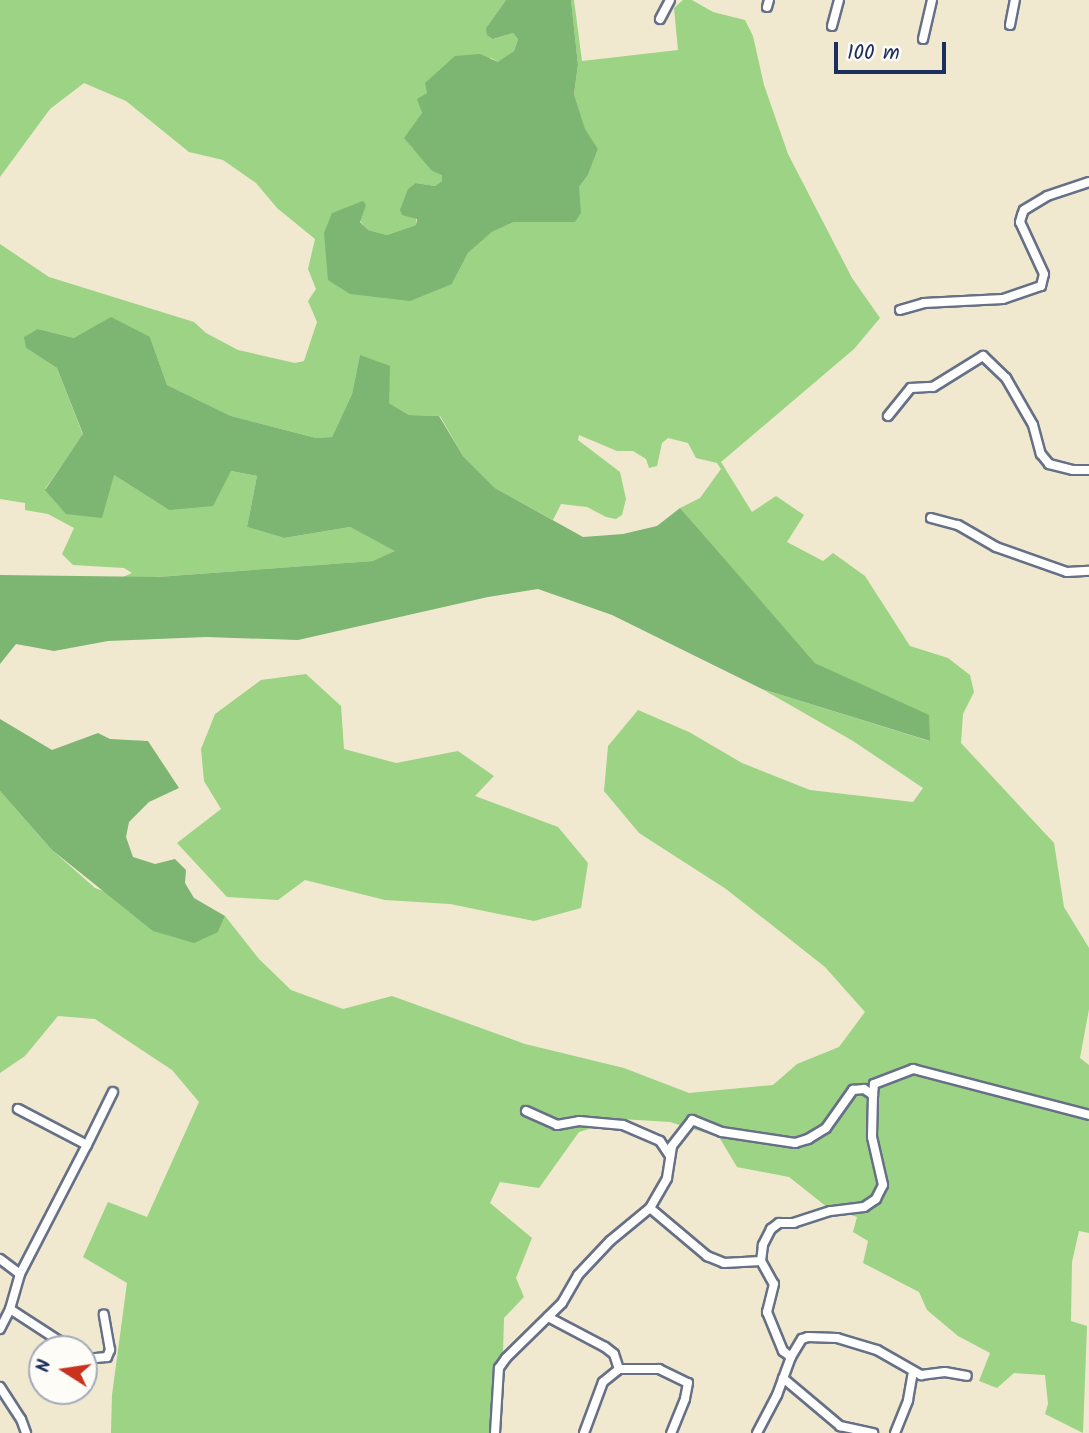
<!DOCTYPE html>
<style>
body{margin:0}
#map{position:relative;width:1089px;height:1433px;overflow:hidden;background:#f0e9d0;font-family:Kalam,sans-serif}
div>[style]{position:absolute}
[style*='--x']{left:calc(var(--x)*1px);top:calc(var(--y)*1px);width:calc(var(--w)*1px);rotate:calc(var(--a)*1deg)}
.green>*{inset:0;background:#9cd384}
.forest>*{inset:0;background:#7db572}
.roads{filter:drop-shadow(2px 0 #667086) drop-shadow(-2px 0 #667086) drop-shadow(0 2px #667086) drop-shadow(0 -2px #667086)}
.street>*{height:8px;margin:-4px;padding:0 4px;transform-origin:4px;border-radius:4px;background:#fff}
span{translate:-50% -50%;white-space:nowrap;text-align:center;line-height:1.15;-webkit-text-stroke:5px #fdfcf7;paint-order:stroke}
.north{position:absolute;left:28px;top:1335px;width:70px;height:70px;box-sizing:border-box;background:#fdfcf7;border:2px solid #a3aaba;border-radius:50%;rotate:282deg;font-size:19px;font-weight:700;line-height:28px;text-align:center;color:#1b2f5e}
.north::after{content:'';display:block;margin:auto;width:24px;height:32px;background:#c8321e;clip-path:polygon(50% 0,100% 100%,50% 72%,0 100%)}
.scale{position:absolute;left:834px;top:42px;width:112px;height:32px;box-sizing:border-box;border:4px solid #1b2f5e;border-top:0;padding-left:9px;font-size:21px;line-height:24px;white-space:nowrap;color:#1b2f5e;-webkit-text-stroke:5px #fdfcf7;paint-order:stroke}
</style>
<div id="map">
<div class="green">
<i style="clip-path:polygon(0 0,506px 0,486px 28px,494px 39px,513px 33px,518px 39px,514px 51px,505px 60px,498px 62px,491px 58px,427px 93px,419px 103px,422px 113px,410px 132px,411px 147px,421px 154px,432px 171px,442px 174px,442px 181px,435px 186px,416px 183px,416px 225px,387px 235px,367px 230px,350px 207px,332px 213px,452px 284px,468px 253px,492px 232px,514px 222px,575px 222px,579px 187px,588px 175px,598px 149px,585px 130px,574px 94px,578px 65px,571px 0,574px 0,582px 61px,678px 50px,674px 8px,683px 0,692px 0,713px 12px,745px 20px,753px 36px,764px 85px,788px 154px,852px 278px,880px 318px,854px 349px,721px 462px,752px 512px,776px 496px,804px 515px,787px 542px,823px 561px,833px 553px,865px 576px,910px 646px,948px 658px,970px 675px,974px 692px,963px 714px,961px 743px,1054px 843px,1064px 907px,1089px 948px,1089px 1009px,1080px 1058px,1089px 1065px,1089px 1233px,1079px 1231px,1072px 1262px,1071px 1321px,1087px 1326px,1083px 1433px,1045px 1414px,1048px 1404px,1045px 1375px,1014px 1373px,997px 1388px,979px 1381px,990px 1353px,958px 1336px,927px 1310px,919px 1292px,863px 1263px,868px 1241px,853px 1232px,857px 1217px,827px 1207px,789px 1177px,737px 1167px,719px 1137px,670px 1122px,621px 1119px,579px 1132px,539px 1188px,500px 1182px,490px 1203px,532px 1238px,516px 1278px,524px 1297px,504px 1318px,503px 1354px,495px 1365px,491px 1433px,111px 1433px,112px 1395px,127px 1283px,83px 1257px,108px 1202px,147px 1217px,199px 1102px,172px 1070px,95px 1019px,58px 1016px,25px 1056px,0 1073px,0 791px,52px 850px,95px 888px,218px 932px,225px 916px,259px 959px,291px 990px,343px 1009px,392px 996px,525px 1044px,624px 1068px,689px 1093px,773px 1085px,797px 1064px,839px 1047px,865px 1012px,825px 967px,726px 889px,639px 833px,604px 791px,608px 746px,638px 710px,689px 732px,742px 763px,810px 790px,913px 802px,923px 788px,853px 741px,762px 689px,929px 741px,929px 716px,815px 663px,728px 565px,680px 508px,700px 498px,721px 469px,717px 463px,696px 458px,688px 443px,668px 438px,662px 443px,657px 466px,649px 468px,646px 459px,633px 451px,617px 451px,579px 435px,578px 440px,620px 472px,626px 499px,622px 515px,616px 519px,606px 517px,587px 507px,561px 504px,553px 520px,495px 488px,463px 456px,440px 416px,409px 415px,389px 403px,360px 356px,352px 394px,332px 437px,316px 438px,231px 416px,167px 385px,150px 337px,74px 338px,38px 329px,26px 348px,57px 368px,83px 435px,45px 489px,114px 475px,169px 510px,231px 471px,257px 476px,247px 527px,284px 538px,350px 527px,396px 551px,374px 561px,156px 577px,123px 577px,132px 573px,124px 568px,73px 565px,62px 554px,74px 528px,48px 514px,25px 510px,25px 503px,0 499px,0 244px,49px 277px,194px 322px,206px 333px,238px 350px,295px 363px,304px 361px,317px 322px,308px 301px,316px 289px,308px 269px,315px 239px,277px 208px,256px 183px,223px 160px,189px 152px,126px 101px,84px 83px,50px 109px,0 177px)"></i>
<i style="clip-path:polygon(306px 674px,341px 706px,344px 749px,396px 763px,458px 751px,494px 776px,475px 796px,558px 827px,588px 863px,581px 908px,534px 921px,450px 904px,385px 900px,305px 880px,278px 900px,227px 897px,177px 843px,221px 809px,204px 781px,201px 749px,215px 714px,261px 680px)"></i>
</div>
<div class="forest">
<i style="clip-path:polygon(506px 0,571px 0,578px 65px,574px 94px,585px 129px,598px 149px,588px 175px,579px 187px,581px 213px,575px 222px,514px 222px,492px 232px,468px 253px,452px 284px,410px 301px,350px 294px,328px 280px,324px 233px,332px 213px,363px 201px,366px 205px,360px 222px,368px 230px,387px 235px,416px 225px,417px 219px,402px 215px,400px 210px,408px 189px,416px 183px,435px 186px,442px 181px,442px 175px,432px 171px,404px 138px,422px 113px,417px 99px,427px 93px,425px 83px,455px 56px,480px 54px,498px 62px,514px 51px,518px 39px,513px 33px,493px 39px,487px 35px,486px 28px)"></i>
<i style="clip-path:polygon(111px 317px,150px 337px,167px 385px,231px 416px,316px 438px,332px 437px,352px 394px,360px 355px,390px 366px,389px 403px,409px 415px,439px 416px,463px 456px,495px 488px,583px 537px,623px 534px,657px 526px,680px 508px,815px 663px,929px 715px,930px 741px,762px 689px,612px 615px,538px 589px,488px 597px,298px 640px,206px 637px,108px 641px,54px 651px,16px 644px,0 664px,0 575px,157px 577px,373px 561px,395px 551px,350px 527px,284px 538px,247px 527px,257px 476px,231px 471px,213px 506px,169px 510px,114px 475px,102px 518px,66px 514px,45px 490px,83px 434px,57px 368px,26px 348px,24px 337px,38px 329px,74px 338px)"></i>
<i style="clip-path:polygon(0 719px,52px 750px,98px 733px,110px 739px,148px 741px,179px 788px,149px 802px,129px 822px,126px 837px,133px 857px,155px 864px,175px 859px,186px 870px,185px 883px,194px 898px,225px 916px,218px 932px,194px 943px,153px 931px,52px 850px,0 791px)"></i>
</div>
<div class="roads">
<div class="street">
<i style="--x:767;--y:7;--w:7;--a:-74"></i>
<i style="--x:660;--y:19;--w:21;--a:-62"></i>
<i style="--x:1010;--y:25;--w:25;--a:-79"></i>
<i style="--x:832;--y:26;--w:27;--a:-75"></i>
<i style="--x:923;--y:39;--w:40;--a:-77"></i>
<i style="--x:900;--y:310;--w:25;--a:-16"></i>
<i style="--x:924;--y:303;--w:79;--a:-2.9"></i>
<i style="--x:1003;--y:299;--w:40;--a:-18.9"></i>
<i style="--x:1041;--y:286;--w:12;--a:-76"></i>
<i style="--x:1044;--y:274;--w:57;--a:-114.8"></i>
<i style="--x:1020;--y:222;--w:7;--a:-74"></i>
<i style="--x:1022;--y:215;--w:5;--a:-68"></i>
<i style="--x:1024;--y:210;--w:27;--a:-31"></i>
<i style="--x:1047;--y:196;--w:44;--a:-18.4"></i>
<i style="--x:888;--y:416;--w:36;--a:-51"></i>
<i style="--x:911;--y:388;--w:22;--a:-3"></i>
<i style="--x:933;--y:387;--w:59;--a:-31.8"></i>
<i style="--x:983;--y:356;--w:32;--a:44"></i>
<i style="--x:1006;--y:378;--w:54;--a:60.1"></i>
<i style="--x:1033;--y:425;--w:30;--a:75"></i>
<i style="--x:1041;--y:454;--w:13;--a:51"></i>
<i style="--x:1049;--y:464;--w:25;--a:14"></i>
<i style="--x:1073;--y:470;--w:16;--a:0"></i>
<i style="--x:931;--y:518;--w:28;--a:15"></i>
<i style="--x:958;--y:525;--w:44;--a:30.1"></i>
<i style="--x:996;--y:547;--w:75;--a:19.4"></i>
<i style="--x:1067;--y:572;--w:22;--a:-3"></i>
<i style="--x:873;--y:1095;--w:11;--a:-85"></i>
<i style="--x:874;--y:1084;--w:42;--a:-21"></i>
<i style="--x:913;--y:1069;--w:182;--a:14.6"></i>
<i style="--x:526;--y:1111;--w:34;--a:24"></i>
<i style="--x:557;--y:1125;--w:22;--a:-10"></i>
<i style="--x:579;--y:1121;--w:44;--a:5.2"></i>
<i style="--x:623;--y:1125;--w:40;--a:23.4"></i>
<i style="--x:660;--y:1141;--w:18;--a:56"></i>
<i style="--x:87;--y:1145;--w:59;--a:-63.9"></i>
<i style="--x:650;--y:1208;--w:75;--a:40.1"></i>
<i style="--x:707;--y:1256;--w:18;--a:22"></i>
<i style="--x:724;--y:1263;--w:37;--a:-3"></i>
<i style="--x:0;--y:1259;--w:25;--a:37"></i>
<i style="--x:10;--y:1309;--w:59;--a:33.1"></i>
<i style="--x:59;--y:1341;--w:9;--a:58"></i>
<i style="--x:548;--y:1317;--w:64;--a:27.8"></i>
<i style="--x:605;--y:1347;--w:11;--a:38"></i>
<i style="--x:614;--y:1354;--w:16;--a:72"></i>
<i style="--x:0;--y:1329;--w:22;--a:-63"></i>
<i style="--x:10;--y:1309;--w:36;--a:-74"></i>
<i style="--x:20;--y:1274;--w:145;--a:-62.6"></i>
<i style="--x:87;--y:1145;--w:78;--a:-152.4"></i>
<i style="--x:84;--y:1359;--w:23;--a:-5"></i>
<i style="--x:107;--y:1357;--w:8;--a:-67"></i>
<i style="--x:110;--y:1350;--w:36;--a:-100"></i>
<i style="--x:783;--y:1378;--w:75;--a:40.1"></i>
<i style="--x:840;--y:1426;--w:34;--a:12"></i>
<i style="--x:0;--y:1387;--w:38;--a:57"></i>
<i style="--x:21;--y:1419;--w:15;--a:70"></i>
<i style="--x:495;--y:1433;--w:65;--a:-86.5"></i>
<i style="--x:499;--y:1368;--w:12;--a:-55"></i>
<i style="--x:506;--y:1358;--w:78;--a:-44.5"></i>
<i style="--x:562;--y:1303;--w:32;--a:-60"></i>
<i style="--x:578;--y:1275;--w:47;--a:-46.7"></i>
<i style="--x:610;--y:1241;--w:52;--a:-39.5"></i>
<i style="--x:650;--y:1208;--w:34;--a:-60"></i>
<i style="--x:667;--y:1178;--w:32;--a:-81"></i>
<i style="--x:672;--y:1146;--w:33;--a:-52"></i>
<i style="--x:692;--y:1120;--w:32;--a:22"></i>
<i style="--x:722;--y:1132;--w:74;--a:8.6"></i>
<i style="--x:795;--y:1143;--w:14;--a:-17"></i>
<i style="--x:808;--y:1139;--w:21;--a:-31"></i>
<i style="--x:826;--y:1128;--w:47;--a:-54.6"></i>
<i style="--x:853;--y:1090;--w:11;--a:-5"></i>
<i style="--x:864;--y:1089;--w:11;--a:34"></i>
<i style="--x:873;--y:1095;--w:42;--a:91.4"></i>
<i style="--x:872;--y:1137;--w:49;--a:77.1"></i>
<i style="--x:883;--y:1185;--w:16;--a:117"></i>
<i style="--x:876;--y:1199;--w:14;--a:146"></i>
<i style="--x:864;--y:1207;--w:34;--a:173"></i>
<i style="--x:830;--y:1211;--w:38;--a:162"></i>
<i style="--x:794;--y:1223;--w:15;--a:180"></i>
<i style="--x:779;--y:1223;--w:10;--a:143"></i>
<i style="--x:771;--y:1229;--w:18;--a:117"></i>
<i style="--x:763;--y:1245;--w:16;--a:97"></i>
<i style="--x:761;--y:1261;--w:26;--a:61"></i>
<i style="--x:774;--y:1284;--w:29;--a:104"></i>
<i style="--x:767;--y:1312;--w:42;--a:67.7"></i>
<i style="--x:783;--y:1351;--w:10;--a:37"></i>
<i style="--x:584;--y:1433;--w:54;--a:-69.6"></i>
<i style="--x:603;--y:1382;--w:21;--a:-39"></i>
<i style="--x:619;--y:1369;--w:40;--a:0"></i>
<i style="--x:659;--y:1369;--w:32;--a:26"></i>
<i style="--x:688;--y:1383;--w:16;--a:101"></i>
<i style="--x:685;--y:1399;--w:37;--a:112"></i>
<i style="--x:757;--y:1433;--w:43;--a:-62.2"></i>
<i style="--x:777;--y:1395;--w:40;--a:-69.8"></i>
<i style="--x:791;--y:1357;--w:21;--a:-59"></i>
<i style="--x:802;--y:1339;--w:6;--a:-18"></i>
<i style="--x:808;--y:1337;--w:29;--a:2"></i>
<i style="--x:837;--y:1338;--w:42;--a:16.7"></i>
<i style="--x:877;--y:1350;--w:51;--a:29.6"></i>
<i style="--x:921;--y:1375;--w:24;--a:-7"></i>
<i style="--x:945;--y:1372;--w:22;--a:10"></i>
<i style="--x:895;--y:1433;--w:35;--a:-68"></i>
<i style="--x:908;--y:1400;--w:27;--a:-80"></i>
</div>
</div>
<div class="north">N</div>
<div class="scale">100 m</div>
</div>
